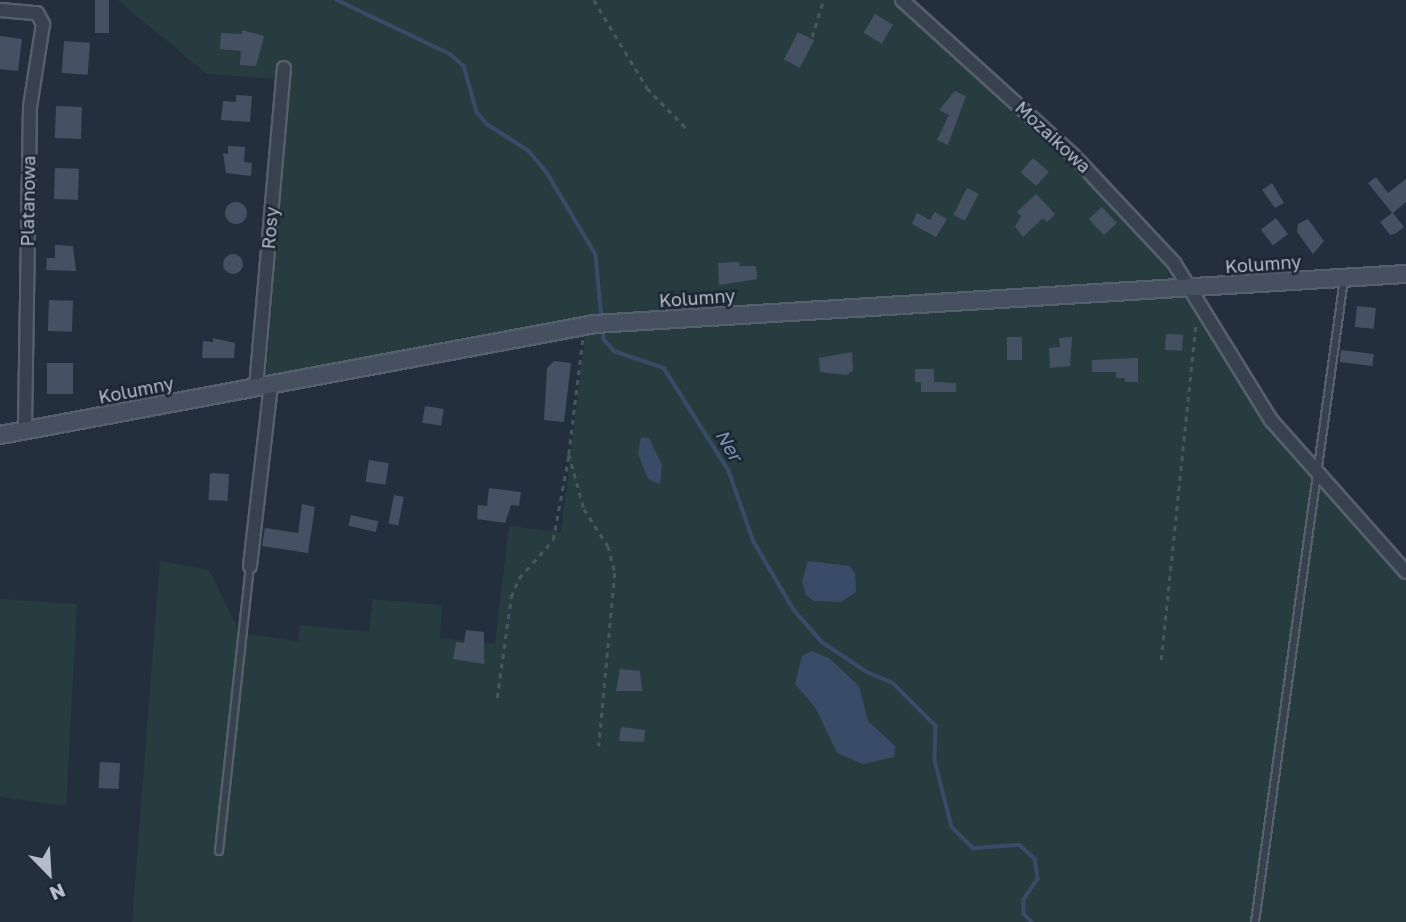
<!DOCTYPE html>
<style>
body{margin:0}
#map{position:relative;width:1406px;height:922px;overflow:hidden;background:#242f3e;font-family:"Golos Text",sans-serif}
div>[style]{position:absolute}
[style*='--x']{left:calc(var(--x)*1px);top:calc(var(--y)*1px);width:calc(var(--w)*1px);rotate:calc(var(--a)*1deg)}
.green>*{inset:0;background:#263c3f}
.water>*{inset:0;background:#394c67}
.stream>*{height:3.5px;margin:-1.75px;padding:0 1.75px;transform-origin:1.75px;border-radius:1.75px;background:#394c67}
.building>*{inset:0;background:#455162;transform-origin:0 0}
.round{border-radius:50%}
.path>*{height:2.5px;margin-top:-1.25px;transform-origin:0;background:repeating-linear-gradient(90deg,#44595c 0 5px,transparent 0 10px)}
.roads{filter:drop-shadow(2px 0 #565f6c) drop-shadow(-2px 0 #565f6c) drop-shadow(0 2px #565f6c) drop-shadow(0 -2px #565f6c)}
.lane>*{height:6px;margin:-3px;padding:0 3px;transform-origin:3px;border-radius:3px;background:#38414e}
.street>*{height:12px;margin:-6px;padding:0 6px;transform-origin:6px;border-radius:6px;background:#38414e}
.secondary>*{height:16px;margin:-8px;padding:0 8px;transform-origin:8px;border-radius:8px;background:#465061}
span{translate:-50% -50%;white-space:nowrap;text-align:center;line-height:1.15;-webkit-text-stroke:5px #1d2633;paint-order:stroke}
.street-label{font-size:18px;color:#b4bcc9}
.water-label{font-size:19px;color:#7c92b1;font-style:italic}
.north{position:absolute;left:14px;top:838px;width:70px;height:70px;-webkit-text-stroke:5px #1d2633;paint-order:stroke;rotate:156deg;font-size:19px;font-weight:700;line-height:28px;text-align:center;color:#b4bcc9}
.north::after{content:'';display:block;margin:auto;width:24px;height:32px;background:#b4bcc9;clip-path:polygon(50% 0,100% 100%,50% 72%,0 100%)}
</style>
<div id="map">
<div class="green">
<i style="clip-path:polygon(118px 0,893px 0,1052px 144px,1145px 235px,1167px 266px,1168px 275px,1198px 301px,1216px 336px,1332px 497px,1406px 574px,1406px 922px,132px 922px,160px 561px,209px 570px,240px 633px,298px 641px,300px 625px,369px 632px,373px 599px,442px 605px,440px 638px,495px 644px,509px 526px,561px 532px,585px 337px,472px 358px,474px 335px,266px 380px,288px 106px,276px 79px,207px 74px)"></i>
<i style="clip-path:polygon(0 599px,77px 604px,66px 806px,0 797px)"></i>
</div>
<div class="water">
<i style="clip-path:polygon(641px 437px,649px 438px,662px 465px,660px 484px,648px 479px,638px 454px)"></i>
<i style="clip-path:polygon(808px 561px,850px 566px,855px 574px,856px 592px,841px 602px,814px 601px,806px 595px,802px 581px)"></i>
<i style="clip-path:polygon(811px 651px,829px 658px,859px 686px,868px 721px,895px 746px,894px 757px,863px 764px,837px 753px,815px 707px,795px 684px,802px 656px)"></i>
</div>
<div class="stream">
<i style="--x:337;--y:0;--w:125;--a:25.5"></i>
<i style="--x:450;--y:54;--w:18;--a:41"></i>
<i style="--x:464;--y:66;--w:48;--a:74.2"></i>
<i style="--x:477;--y:112;--w:16;--a:50"></i>
<i style="--x:487;--y:124;--w:50;--a:32.7"></i>
<i style="--x:529;--y:151;--w:26;--a:50"></i>
<i style="--x:546;--y:171;--w:98;--a:59.2"></i>
<i style="--x:596;--y:255;--w:65;--a:84.7"></i>
<i style="--x:603;--y:328;--w:11;--a:85"></i>
<i style="--x:604;--y:339;--w:16;--a:50"></i>
<i style="--x:614;--y:351;--w:53;--a:18.8"></i>
<i style="--x:664;--y:368;--w:122;--a:57.7"></i>
<i style="--x:729;--y:471;--w:75;--a:70.6"></i>
<i style="--x:754;--y:542;--w:79;--a:59.5"></i>
<i style="--x:794;--y:610;--w:43;--a:48.8"></i>
<i style="--x:822;--y:642;--w:54;--a:33.7"></i>
<i style="--x:867;--y:672;--w:28;--a:23"></i>
<i style="--x:893;--y:683;--w:61;--a:45"></i>
<i style="--x:936;--y:726;--w:34;--a:92"></i>
<i style="--x:935;--y:760;--w:69;--a:75.8"></i>
<i style="--x:952;--y:827;--w:30;--a:45"></i>
<i style="--x:973;--y:848;--w:47;--a:-3.7"></i>
<i style="--x:1020;--y:845;--w:21;--a:43"></i>
<i style="--x:1035;--y:859;--w:20;--a:81"></i>
<i style="--x:1038;--y:879;--w:25;--a:124"></i>
<i style="--x:1024;--y:900;--w:14;--a:90"></i>
<i style="--x:1024;--y:914;--w:11;--a:45"></i>
</div>
<div class="building">
<i style="left:95px;top:0;width:14px;height:33px"></i>
<i style="left:875px;top:14px;width:21px;height:22px;rotate:31deg"></i>
<i style="clip-path:polygon(242px 30px,264px 36px,256px 66px,240px 65px,241px 51px,220px 49px,221px 33px,242px 34px)"></i>
<i style="left:798px;top:32px;width:18px;height:31px;rotate:27deg"></i>
<i style="clip-path:polygon(0 36px,22px 39px,18px 71px,0 69px)"></i>
<i style="left:64px;top:41px;width:26px;height:32px;rotate:4deg"></i>
<i style="clip-path:polygon(955px 91px,966px 96px,948px 145px,937px 140px,949px 115px,939px 110px)"></i>
<i style="clip-path:polygon(236px 95px,252px 96px,250px 122px,221px 120px,223px 101px,236px 102px)"></i>
<i style="left:56px;top:106px;width:26px;height:32px;rotate:2deg"></i>
<i style="clip-path:polygon(228px 146px,245px 147px,244px 162px,252px 163px,251px 176px,226px 173px,223px 153px,228px 154px)"></i>
<i style="left:1033px;top:158px;width:21px;height:19px;rotate:41deg"></i>
<i style="left:55px;top:168px;width:24px;height:31px;rotate:2deg"></i>
<i style="clip-path:polygon(1376px 177px,1388px 193px,1406px 179px,1406px 202px,1393px 213px,1404px 227px,1395px 234px,1390px 235px,1380px 222px,1392px 213px,1368px 183px)"></i>
<i style="clip-path:polygon(1272px 183px,1284px 203px,1275px 208px,1262px 190px)"></i>
<i style="left:967px;top:188px;width:13px;height:30px;rotate:27deg"></i>
<i style="clip-path:polygon(1036px 194px,1055px 214px,1047px 222px,1043px 218px,1023px 237px,1015px 227px,1021px 216px,1017px 212px)"></i>
<i class="round" style="left:225px;top:202px;width:22px;height:22px"></i>
<i style="left:1102px;top:207px;width:22px;height:18px;rotate:47deg"></i>
<i style="clip-path:polygon(935px 212px,947px 219px,936px 237px,912px 224px,917px 213px,930px 220px)"></i>
<i style="left:1276px;top:218px;width:20px;height:19px;rotate:53deg"></i>
<i style="clip-path:polygon(1308px 219px,1324px 241px,1313px 254px,1297px 232px,1298px 224px)"></i>
<i style="clip-path:polygon(55px 245px,73px 246px,76px 271px,46px 270px,47px 258px,55px 258px)"></i>
<i class="round" style="left:223px;top:254px;width:20px;height:20px"></i>
<i style="clip-path:polygon(739px 262px,740px 266px,756px 266px,757px 279px,719px 285px,718px 263px)"></i>
<i style="left:49px;top:300px;width:24px;height:31px;rotate:2deg"></i>
<i style="left:1357px;top:306px;width:19px;height:21px;rotate:6deg"></i>
<i style="left:1166px;top:334px;width:17px;height:16px;rotate:3deg"></i>
<i style="left:1007px;top:337px;width:15px;height:23px"></i>
<i style="clip-path:polygon(1072px 337px,1070px 366px,1050px 368px,1049px 348px,1060px 347px,1059px 338px)"></i>
<i style="clip-path:polygon(213px 338px,235px 343px,234px 358px,202px 358px,203px 341px,213px 342px)"></i>
<i style="left:1341px;top:350px;width:33px;height:12px;rotate:7deg"></i>
<i style="clip-path:polygon(852px 352px,853px 370px,847px 375px,820px 372px,819px 358px)"></i>
<i style="clip-path:polygon(1138px 358px,1138px 382px,1125px 382px,1125px 378px,1116px 378px,1116px 372px,1092px 372px,1092px 360px)"></i>
<i style="clip-path:polygon(554px 361px,571px 363px,564px 422px,544px 420px,547px 368px)"></i>
<i style="left:47px;top:363px;width:26px;height:31px"></i>
<i style="clip-path:polygon(915px 369px,934px 369px,934px 382px,956px 383px,956px 392px,921px 392px,921px 382px,915px 382px)"></i>
<i style="left:425px;top:406px;width:19px;height:17px;rotate:9deg"></i>
<i style="left:369px;top:460px;width:20px;height:22px;rotate:9deg"></i>
<i style="left:210px;top:473px;width:19px;height:27px;rotate:3deg"></i>
<i style="clip-path:polygon(489px 488px,521px 492px,519px 506px,511px 505px,505px 523px,477px 519px,478px 505px,487px 506px)"></i>
<i style="left:394px;top:495px;width:10px;height:29px;rotate:11deg"></i>
<i style="clip-path:polygon(302px 504px,315px 507px,308px 553px,262px 546px,265px 528px,298px 533px)"></i>
<i style="left:351px;top:515px;width:28px;height:11px;rotate:13deg"></i>
<i style="clip-path:polygon(466px 630px,484px 632px,484px 664px,453px 659px,456px 642px,464px 643px)"></i>
<i style="clip-path:polygon(620px 669px,640px 671px,642px 691px,616px 691px)"></i>
<i style="clip-path:polygon(621px 727px,645px 730px,644px 742px,619px 741px)"></i>
<i style="left:100px;top:762px;width:20px;height:26px;rotate:3deg"></i>
</div>
<div class="path">
<i style="--x:594;--y:0;--w:103;--a:58.9"></i>
<i style="--x:647;--y:88;--w:60;--a:45.7"></i>
<i style="--x:812;--y:37;--w:39;--a:-73"></i>
<i style="--x:583;--y:340;--w:115;--a:97"></i>
<i style="--x:569;--y:454;--w:57;--a:74.7"></i>
<i style="--x:584;--y:509;--w:44;--a:57"></i>
<i style="--x:608;--y:546;--w:28;--a:75"></i>
<i style="--x:615;--y:573;--w:174;--a:95.3"></i>
<i style="--x:1161;--y:660;--w:339;--a:-84.1"></i>
<i style="--x:497;--y:698;--w:102;--a:-82.1"></i>
<i style="--x:511;--y:597;--w:21;--a:-67"></i>
<i style="--x:519;--y:578;--w:51;--a:-48.2"></i>
<i style="--x:553;--y:540;--w:87;--a:-79.5"></i>
</div>
<div class="roads">
<div class="lane">
<i style="--x:219;--y:851;--w:287;--a:-83.8"></i>
<i style="--x:1255;--y:922;--w:649;--a:-82.12"></i>
</div>
<div class="street">
<i style="--x:902;--y:0;--w:231;--a:42.2"></i>
<i style="--x:1073;--y:155;--w:148;--a:46.9"></i>
<i style="--x:1174;--y:263;--w:185;--a:58.3"></i>
<i style="--x:1271;--y:420;--w:203;--a:48.4"></i>
<i style="--x:0;--y:10;--w:37;--a:5"></i>
<i style="--x:37;--y:13;--w:13;--a:61"></i>
<i style="--x:43;--y:24;--w:84;--a:98.9"></i>
<i style="--x:30;--y:107;--w:323;--a:90.9"></i>
<i style="--x:256;--y:387;--w:320;--a:-85"></i>
<i style="--x:250;--y:566;--w:183;--a:-83.4"></i>
</div>
<div class="secondary">
<i style="--x:0;--y:435;--w:605;--a:-10.57"></i>
<i style="--x:595;--y:324;--w:813;--a:-3.53"></i>
</div>
</div>
<div class="street-label">
<span style="left:1053px;top:137px;rotate:43deg">Mozaikowa</span>
<span style="left:28px;top:201px;rotate:-89deg">Platanowa</span>
<span style="left:270px;top:228px;rotate:-85deg">Rosy</span>
<span style="left:1263px;top:264px;rotate:-4deg">Kolumny</span>
<span style="left:697px;top:298px;rotate:-4deg">Kolumny</span>
<span style="left:136px;top:390px;rotate:-11deg">Kolumny</span>
</div>
<div class="water-label">
<span style="left:729px;top:445px;rotate:59deg">Ner</span>
</div>
<div class="north">N</div>
</div>
